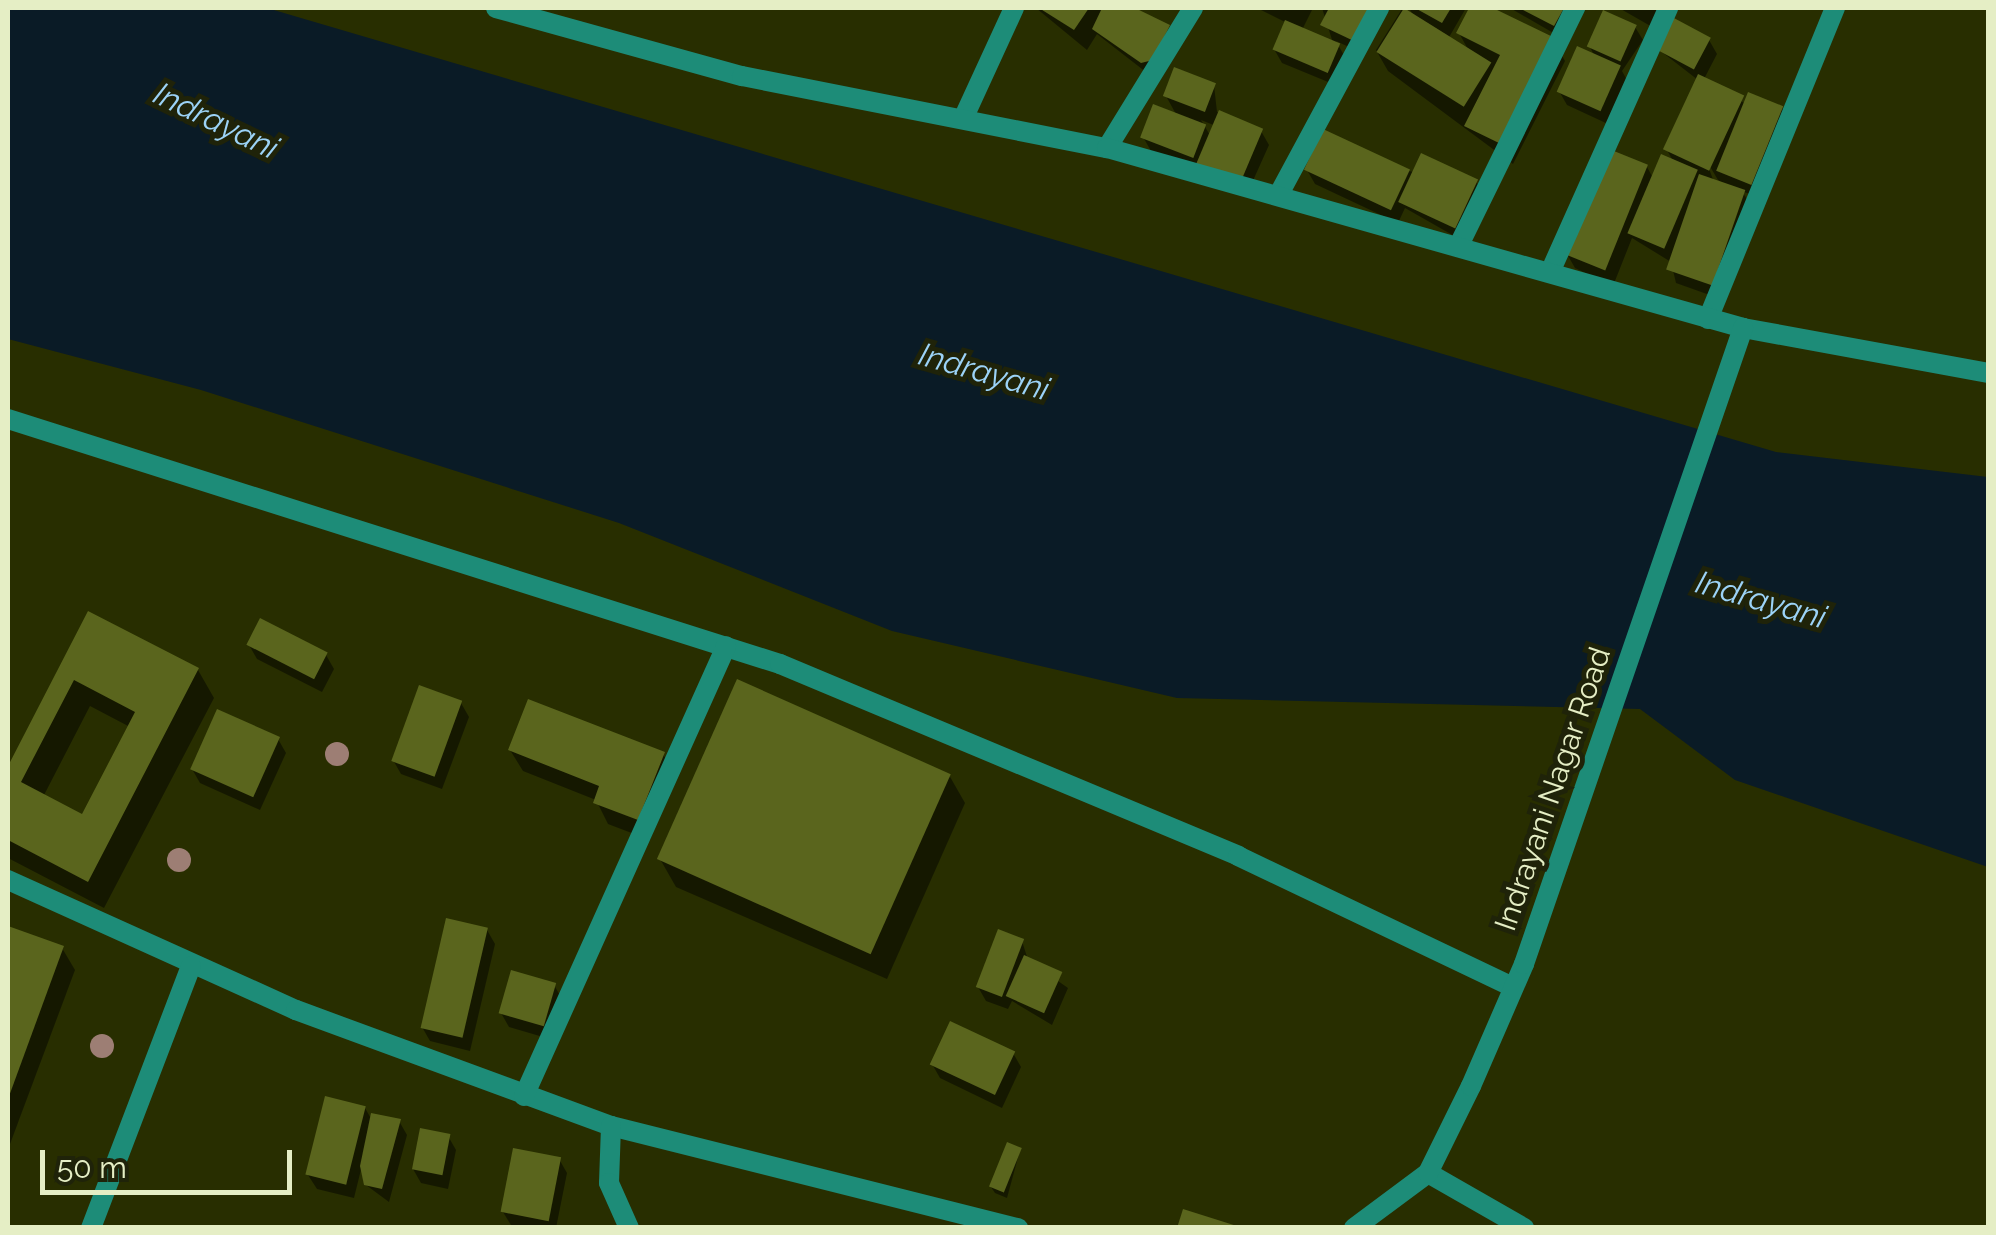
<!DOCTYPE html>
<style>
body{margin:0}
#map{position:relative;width:1996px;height:1235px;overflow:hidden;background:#282e00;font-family:Raleway,sans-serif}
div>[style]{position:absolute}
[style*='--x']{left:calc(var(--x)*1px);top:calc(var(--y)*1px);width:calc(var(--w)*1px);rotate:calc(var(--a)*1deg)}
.water>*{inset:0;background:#0a1b26}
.shadow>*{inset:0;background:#0007}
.building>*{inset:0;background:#5a651d;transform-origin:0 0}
.minor>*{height:20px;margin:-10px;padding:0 10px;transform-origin:10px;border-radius:10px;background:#1d8c78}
.tertiary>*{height:20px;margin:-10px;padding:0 10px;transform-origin:10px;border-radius:10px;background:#1d8c78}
.trees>*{width:24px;height:24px;margin:-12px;border-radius:50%;background:#9d7e74}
span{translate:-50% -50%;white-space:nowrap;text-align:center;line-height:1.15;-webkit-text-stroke:10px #1f2309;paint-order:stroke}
.street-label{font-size:30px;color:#e5eec5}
.water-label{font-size:32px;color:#9cd3f7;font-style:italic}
.frame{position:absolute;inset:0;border:10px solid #e5eec5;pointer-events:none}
.scale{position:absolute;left:40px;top:1150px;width:252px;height:45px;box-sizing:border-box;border:5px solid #e5eec5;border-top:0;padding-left:12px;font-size:30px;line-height:35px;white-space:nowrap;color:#e5eec5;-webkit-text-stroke:8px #1f2309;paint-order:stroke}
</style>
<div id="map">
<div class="water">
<i style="clip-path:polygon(8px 8px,267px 8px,1776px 452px,1988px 477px,1988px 867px,1735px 780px,1640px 709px,1177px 698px,892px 631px,619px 523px,201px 390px,8px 339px)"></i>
</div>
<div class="shadow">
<i style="clip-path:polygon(1036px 8px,1130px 8px,1176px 40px,1151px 76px,1097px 34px,1087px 50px)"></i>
<i style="clip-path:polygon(1257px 8px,1313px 8px,1302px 30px,1333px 43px,1322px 8px,1386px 8px,1364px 54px,1336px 41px,1346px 59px,1333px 84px,1282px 63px,1274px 49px,1287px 23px)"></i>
<i style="clip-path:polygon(1409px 8px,1466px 8px,1448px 39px,1470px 53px,1459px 33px,1472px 8px,1553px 40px,1565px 61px,1513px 164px,1388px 71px,1376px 50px,1402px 9px,1415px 18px)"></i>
<i style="clip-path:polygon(1510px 8px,1578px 8px,1562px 38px)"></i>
<i style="clip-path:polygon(1619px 8px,1666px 8px,1654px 28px)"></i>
<i style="clip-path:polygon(1635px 27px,1643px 40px,1622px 71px,1628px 82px,1608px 124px,1567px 105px,1559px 91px,1595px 57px,1590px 47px)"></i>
<i style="clip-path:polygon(evenodd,1709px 40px,1717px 54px,1704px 79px,1746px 104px,1782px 108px,1790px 122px,1759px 198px,1742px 191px,1751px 206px,1718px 298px,1676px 283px,1671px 262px,1632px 238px,1613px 286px,1575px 268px,1567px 254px,1647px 167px,1653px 178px,1674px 163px,1666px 148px,1698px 80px,1658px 49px,1709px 40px,1705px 158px,1718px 180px,1728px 187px,1714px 182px,1705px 158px)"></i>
<i style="clip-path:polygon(evenodd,1214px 85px,1217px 112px,1261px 131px,1269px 145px,1247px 194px,1151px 151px,1143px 137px,1177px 116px,1166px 96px,1214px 85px,1201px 120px,1216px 126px,1211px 137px,1201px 120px)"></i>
<i style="clip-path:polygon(1307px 170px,1408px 171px,1476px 182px,1485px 195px,1463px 241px,1405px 208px,1398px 223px,1315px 184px)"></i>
<i style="clip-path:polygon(evenodd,89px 614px,198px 670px,214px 698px,104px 908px,8px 858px,8px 771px,89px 614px,90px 706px,130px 727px,83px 817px,43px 797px,90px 706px)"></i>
<i style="clip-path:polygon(249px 645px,326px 655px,334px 669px,322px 692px,257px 659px)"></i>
<i style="clip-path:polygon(461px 703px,469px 717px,442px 789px,401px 774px,393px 760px)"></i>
<i style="clip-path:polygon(278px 739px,286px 753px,260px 810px,200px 783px,192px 769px)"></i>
<i style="clip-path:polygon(510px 750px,663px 754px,675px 776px,650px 840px,608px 824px,596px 800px,523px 771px)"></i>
<i style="clip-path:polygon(949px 775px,965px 803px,887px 979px,676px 887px,660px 859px)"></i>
<i style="clip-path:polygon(8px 929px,62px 948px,75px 970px,10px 1144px)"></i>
<i style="clip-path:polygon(487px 930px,495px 944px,470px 1051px,430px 1041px,422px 1027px)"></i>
<i style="clip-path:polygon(1022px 941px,1028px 960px,1068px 988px,1052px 1025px,1012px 1001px,1008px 1009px,986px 1001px,978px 987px)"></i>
<i style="clip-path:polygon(554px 985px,562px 999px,550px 1039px,509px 1027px,501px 1013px)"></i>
<i style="clip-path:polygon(1013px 1053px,1021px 1067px,1002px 1108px,940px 1078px,932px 1064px)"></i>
<i style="clip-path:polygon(365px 1108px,373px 1122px,399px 1121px,407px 1135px,389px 1202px,366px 1185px,367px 1145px,354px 1198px,317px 1189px,308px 1175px)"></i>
<i style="clip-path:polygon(448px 1136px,456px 1150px,448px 1189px,421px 1183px,413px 1169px)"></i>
<i style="clip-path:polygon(1020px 1150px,1007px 1198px,995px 1193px,991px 1187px)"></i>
<i style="clip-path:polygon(559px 1159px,567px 1173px,556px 1228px,511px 1225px,503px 1212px)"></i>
</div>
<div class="building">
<i style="clip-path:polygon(1039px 8px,1089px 8px,1074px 30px)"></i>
<i style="clip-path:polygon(1102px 8px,1135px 8px,1170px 25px,1153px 60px,1141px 63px,1092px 29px)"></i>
<i style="clip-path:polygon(1329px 8px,1372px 8px,1356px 42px,1320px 25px)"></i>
<i style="left:1404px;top:8px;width:103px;height:52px;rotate:32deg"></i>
<i style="clip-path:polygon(1415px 8px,1451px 8px,1442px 23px)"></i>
<i style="clip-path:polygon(1469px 8px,1493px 8px,1555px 38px,1501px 144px,1464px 126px,1500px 55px,1456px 33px)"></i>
<i style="clip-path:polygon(1519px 8px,1564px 8px,1554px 26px)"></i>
<i style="left:1603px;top:10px;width:37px;height:40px;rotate:24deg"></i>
<i style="left:1672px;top:17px;width:44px;height:36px;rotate:28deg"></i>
<i style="left:1285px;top:20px;width:60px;height:32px;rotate:23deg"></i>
<i style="left:1577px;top:46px;width:48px;height:50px;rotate:24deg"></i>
<i style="left:1174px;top:67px;width:45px;height:31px;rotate:21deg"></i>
<i style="left:1698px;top:74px;width:51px;height:83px;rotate:25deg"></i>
<i style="left:1748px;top:92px;width:38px;height:85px;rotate:22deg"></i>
<i style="left:1153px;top:104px;width:57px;height:36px;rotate:21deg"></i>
<i style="left:1219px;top:110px;width:48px;height:58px;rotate:23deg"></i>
<i style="left:1323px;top:129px;width:96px;height:45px;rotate:25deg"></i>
<i style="left:1609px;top:149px;width:42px;height:114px;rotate:22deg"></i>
<i style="left:1421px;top:153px;width:63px;height:54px;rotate:25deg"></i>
<i style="left:1661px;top:154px;width:40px;height:86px;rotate:23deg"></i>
<i style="left:1699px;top:174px;width:49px;height:101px;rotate:19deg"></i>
<i style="clip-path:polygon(evenodd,88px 611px,199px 668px,88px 882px,8px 840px,8px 766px,88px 611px,74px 680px,135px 712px,82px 814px,21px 782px,74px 680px)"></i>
<i style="left:260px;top:618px;width:76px;height:30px;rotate:27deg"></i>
<i style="left:737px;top:679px;width:234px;height:197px;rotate:24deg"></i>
<i style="left:419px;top:685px;width:46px;height:81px;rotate:20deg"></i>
<i style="clip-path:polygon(528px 699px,665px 752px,638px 820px,593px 803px,599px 786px,508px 750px)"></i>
<i style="left:217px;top:709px;width:69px;height:66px;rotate:24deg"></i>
<i style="left:446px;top:918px;width:43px;height:113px;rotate:13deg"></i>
<i style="clip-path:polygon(8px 926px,64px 946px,8px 1099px)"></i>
<i style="left:998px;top:929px;width:28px;height:62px;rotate:21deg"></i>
<i style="left:1024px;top:955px;width:42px;height:45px;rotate:24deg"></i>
<i style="left:511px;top:970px;width:47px;height:45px;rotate:16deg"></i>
<i style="left:950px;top:1021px;width:72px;height:48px;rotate:25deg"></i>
<i style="left:325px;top:1096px;width:42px;height:81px;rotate:14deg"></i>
<i style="clip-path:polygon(371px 1113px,401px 1119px,382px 1189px,364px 1185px,360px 1166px)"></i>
<i style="left:420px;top:1128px;width:31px;height:42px;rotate:11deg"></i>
<i style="left:1007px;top:1142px;width:16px;height:48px;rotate:22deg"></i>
<i style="left:513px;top:1148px;width:49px;height:65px;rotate:11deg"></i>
<i style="clip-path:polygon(1183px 1209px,1240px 1227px,1240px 1228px,1177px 1228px)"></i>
</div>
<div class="minor">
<i style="--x:963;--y:119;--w:122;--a:-65.3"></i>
<i style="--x:1107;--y:148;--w:164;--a:-58.4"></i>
<i style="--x:1279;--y:194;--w:211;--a:-61.7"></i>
<i style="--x:1460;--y:243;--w:262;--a:-63.9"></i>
<i style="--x:1551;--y:270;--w:287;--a:-65.9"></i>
<i style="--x:1708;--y:319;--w:336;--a:-67.8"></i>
<i style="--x:8;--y:419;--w:810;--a:17.61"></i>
<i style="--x:780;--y:664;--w:497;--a:22.7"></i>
<i style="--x:1238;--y:856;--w:305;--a:25.5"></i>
<i style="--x:8;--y:880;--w:316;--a:24.3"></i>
<i style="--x:296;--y:1010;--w:336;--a:20.2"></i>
<i style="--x:611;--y:1126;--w:420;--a:14.1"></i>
<i style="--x:524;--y:1096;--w:493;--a:-65.8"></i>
<i style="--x:611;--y:1126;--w:57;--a:92"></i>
<i style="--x:609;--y:1183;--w:49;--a:66"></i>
<i style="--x:1428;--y:1173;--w:111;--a:29.8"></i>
<i style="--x:91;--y:1228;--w:280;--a:-69.1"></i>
</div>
<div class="tertiary">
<i style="--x:496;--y:8;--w:255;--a:15.5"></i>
<i style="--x:742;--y:76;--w:372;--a:11.2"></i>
<i style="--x:1107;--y:148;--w:661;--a:15.8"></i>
<i style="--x:1743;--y:328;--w:249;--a:10.4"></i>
<i style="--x:1354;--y:1228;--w:92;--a:-36.6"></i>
<i style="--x:1428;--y:1173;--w:97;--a:-63.7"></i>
<i style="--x:1471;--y:1086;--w:133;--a:-66.5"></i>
<i style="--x:1524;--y:964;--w:673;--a:-71"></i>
</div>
<div class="trees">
<i style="left:337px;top:754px"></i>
<i style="left:179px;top:860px"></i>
<i style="left:102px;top:1046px"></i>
</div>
<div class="street-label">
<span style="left:1553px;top:789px;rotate:-71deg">Indrayani Nagar Road</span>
</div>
<div class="water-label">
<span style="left:216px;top:121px;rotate:26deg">Indrayani</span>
<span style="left:984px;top:372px;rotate:16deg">Indrayani</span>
<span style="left:1761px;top:600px;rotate:16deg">Indrayani</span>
</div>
<div class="frame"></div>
<div class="scale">50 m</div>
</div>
